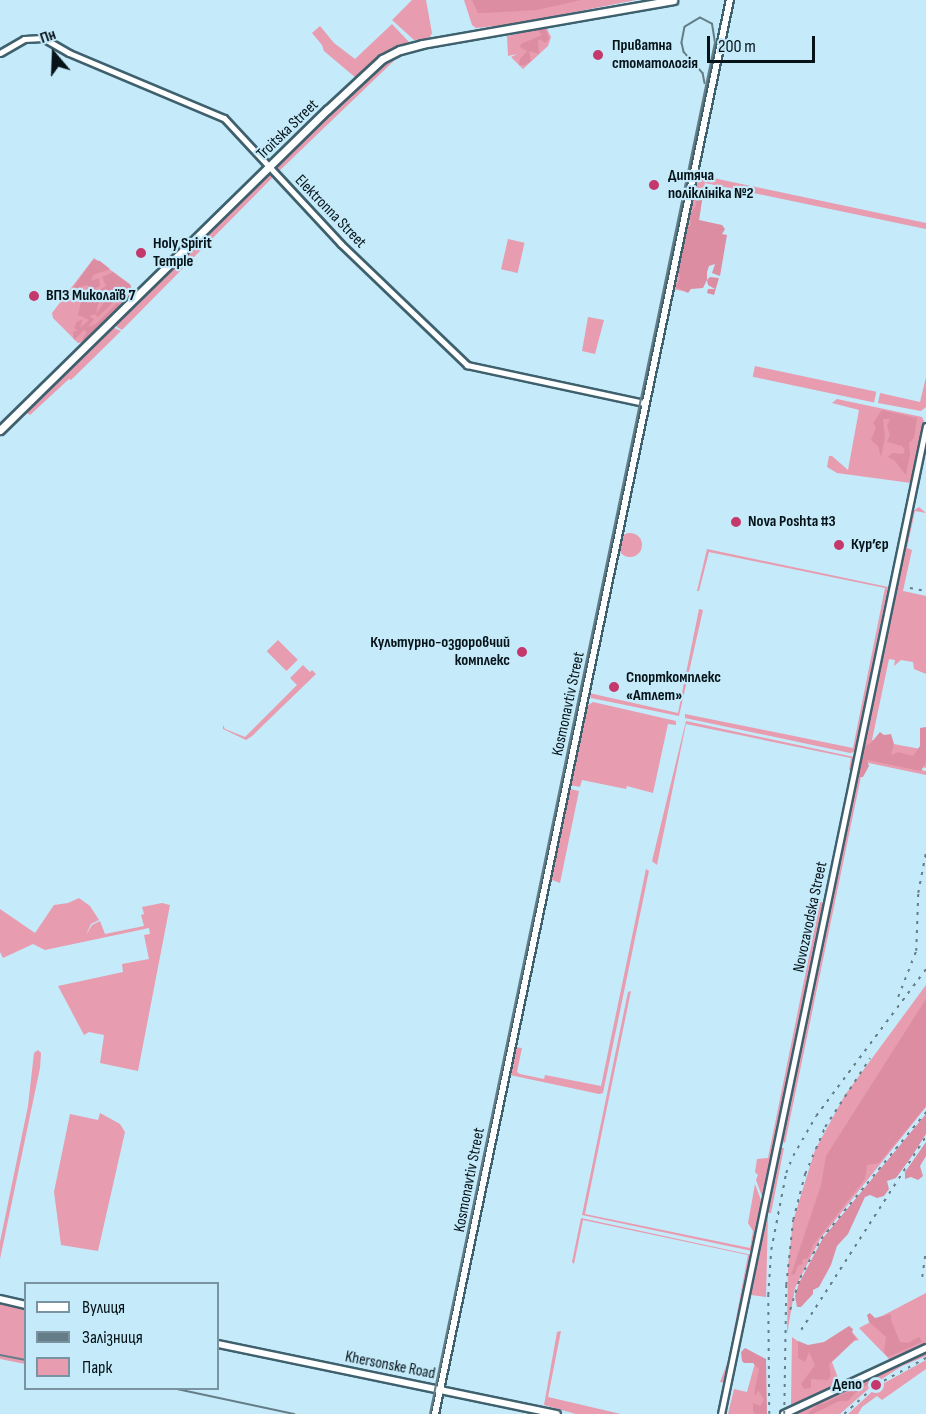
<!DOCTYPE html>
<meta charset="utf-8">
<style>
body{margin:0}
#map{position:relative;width:926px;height:1414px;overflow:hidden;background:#c5eafa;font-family:"Sofia Sans Condensed",sans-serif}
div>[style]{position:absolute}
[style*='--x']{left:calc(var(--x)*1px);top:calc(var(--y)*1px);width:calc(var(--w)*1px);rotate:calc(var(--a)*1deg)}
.green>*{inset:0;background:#e79caf;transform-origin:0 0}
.round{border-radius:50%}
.forest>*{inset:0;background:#dd8da2}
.roads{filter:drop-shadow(2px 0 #3f616e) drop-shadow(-2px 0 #3f616e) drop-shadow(0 2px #3f616e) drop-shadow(0 -2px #3f616e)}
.tertiary>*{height:5px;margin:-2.5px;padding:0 2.5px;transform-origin:2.5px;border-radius:2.5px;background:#fff}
.secondary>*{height:6px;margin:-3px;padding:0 3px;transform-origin:3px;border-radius:3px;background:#fff}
.primary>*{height:7px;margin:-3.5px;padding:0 3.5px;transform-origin:3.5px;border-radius:3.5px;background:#fff}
.tram>*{height:1.5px;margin:-0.75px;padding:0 0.75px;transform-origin:0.75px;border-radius:0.75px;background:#647d87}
.rail>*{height:1.5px;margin-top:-0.75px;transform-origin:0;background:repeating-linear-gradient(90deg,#647d87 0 3px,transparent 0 9px)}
.dots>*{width:16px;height:16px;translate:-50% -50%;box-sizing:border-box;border:3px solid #c5eafa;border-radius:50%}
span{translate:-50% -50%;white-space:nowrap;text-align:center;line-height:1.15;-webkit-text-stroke:4.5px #c5eafa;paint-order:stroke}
.poi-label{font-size:16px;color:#061318;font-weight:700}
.left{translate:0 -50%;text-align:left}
.right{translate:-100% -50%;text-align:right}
.street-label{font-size:16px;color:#061318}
.legend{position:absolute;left:24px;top:1282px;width:195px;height:108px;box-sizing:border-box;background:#c5eafa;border:2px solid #7994a0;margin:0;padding:8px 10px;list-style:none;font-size:18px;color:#061318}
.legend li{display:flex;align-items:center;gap:12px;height:30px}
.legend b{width:30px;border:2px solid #7994a0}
.north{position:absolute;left:24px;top:24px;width:60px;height:60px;-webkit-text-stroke:4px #c5eafa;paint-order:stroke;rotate:341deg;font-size:16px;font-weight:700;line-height:24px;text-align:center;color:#061318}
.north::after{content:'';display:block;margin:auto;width:21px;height:27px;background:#061318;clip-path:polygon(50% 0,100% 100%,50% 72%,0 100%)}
.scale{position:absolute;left:707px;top:36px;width:108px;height:27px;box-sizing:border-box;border:3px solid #061318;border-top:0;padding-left:8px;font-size:18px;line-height:21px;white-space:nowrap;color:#061318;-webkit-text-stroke:4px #c5eafa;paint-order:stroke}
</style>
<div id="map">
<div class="green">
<i style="clip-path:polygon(412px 0,426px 0,432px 33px,429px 39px,414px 40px,392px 20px)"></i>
<i style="clip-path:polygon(464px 0,636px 0,514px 24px,476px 28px,472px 25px)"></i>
<i style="clip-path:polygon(392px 24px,409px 42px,380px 56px,356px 78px,324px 51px,322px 45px,312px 33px,320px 26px,334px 43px,355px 59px)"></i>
<i style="clip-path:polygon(546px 27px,551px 37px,548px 46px,523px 69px,511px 57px,517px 54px,508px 56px,507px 36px)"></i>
<i style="clip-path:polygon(402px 53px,276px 174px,275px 167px,342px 100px,379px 67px)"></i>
<i style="clip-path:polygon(268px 174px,274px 176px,122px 330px,117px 327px,115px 323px)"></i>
<i style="clip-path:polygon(699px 175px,926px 223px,926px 229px,705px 183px,687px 292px,673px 289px)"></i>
<i style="left:508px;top:239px;width:17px;height:31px;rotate:13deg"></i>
<i style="clip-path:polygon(94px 258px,130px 284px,133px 293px,85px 342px,78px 343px,53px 318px,52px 313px)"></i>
<i style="clip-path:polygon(588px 317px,604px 320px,595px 354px,582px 351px)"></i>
<i style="clip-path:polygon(114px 328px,121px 331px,71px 380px,69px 379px,30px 415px,27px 413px,27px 408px,108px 329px)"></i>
<i style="left:755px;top:366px;width:124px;height:11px;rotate:12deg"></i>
<i style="clip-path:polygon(926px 377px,926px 407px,921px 411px,878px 403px,880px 393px,920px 402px)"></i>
<i style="clip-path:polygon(837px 399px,922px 417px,924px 421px,911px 483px,837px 473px,827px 467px,829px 456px,832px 456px,848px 470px,859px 410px,832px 403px)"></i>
<i style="clip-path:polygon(919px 507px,926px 513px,915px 511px,907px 548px,912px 550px,903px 591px,926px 596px,926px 674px,914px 669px,913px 662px,901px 660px,894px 666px,895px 660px,889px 659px,872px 740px,926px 750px,926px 768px,860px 753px,913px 511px)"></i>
<i class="round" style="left:618px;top:533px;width:24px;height:24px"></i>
<i style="clip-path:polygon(707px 549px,888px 587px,855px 752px,850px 753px,685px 718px,685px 714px,853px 748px,885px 588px,709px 552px,699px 591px,697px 591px)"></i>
<i style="clip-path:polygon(699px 609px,703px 610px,679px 716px,591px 698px,589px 693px,678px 713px)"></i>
<i style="left:278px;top:640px;width:28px;height:16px;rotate:45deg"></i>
<i style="clip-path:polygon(303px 665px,310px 672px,312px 670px,316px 674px,252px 736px,246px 740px,223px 729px,223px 725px,225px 729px,245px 737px,297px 685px,290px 678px)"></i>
<i style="clip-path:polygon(593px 702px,676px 721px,676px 725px,668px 724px,653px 793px,627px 786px,626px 789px,582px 780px,580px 787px,570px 785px,587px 706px)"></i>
<i style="clip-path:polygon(686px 721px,854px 757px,855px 758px,852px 769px,849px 770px,851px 758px,686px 724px,657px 865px,652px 861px)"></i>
<i style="clip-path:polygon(860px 758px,926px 771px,926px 775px,864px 762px,785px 1143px,781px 1141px)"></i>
<i style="clip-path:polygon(570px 789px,579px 791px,560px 883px,550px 879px)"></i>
<i style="clip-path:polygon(646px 869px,649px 871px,603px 1093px,599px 1094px,510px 1075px,515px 1047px,522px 1048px,517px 1072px,520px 1074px,544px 1079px,545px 1075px,601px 1086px)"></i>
<i style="clip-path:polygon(79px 898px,90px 906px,99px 920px,91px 924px,86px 935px,92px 925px,100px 921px,105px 934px,144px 926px,141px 915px,144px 914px,142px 907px,162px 903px,170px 905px,138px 1071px,100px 1063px,104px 1035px,89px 1032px,84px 1035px,58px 986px,123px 972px,122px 964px,149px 959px,144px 935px,150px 934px,149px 928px,45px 950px,33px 944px,3px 958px,0 952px,0 909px,35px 933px,54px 905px,68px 903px)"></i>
<i style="clip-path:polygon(820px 902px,825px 903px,763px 1199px,756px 1180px,758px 1175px,755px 1172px,757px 1159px,768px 1158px)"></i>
<i style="clip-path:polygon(926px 985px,926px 1107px,820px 1239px,795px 1288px,787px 1334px,788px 1266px,793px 1221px,815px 1150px,845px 1095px)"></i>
<i style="clip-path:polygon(631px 991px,585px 1214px,750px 1248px,753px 1231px,748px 1223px,755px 1184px,762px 1203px,752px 1251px,582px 1215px,628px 992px)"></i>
<i style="clip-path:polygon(38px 1050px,41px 1053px,40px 1068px,0 1259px,0 1242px,28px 1106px,34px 1053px)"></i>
<i style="clip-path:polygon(100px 1113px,120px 1124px,125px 1132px,98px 1251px,61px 1245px,54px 1192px,70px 1114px,98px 1120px)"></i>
<i style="clip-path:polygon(781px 1148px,784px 1148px,771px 1213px,768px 1213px,766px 1297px,751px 1295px)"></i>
<i style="clip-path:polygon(581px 1218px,752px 1255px,726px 1383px,720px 1382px,728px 1361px,748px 1255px,583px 1220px,574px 1264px,572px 1262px)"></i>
<i style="clip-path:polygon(926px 1293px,926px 1346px,892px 1362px,859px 1328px)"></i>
<i style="clip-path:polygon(0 1301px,25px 1307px,25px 1364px,0 1359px)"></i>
<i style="clip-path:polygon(561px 1331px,548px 1397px,621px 1414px,576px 1414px,544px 1405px,557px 1332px)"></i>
<i style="clip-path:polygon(852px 1332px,859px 1340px,854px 1341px,832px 1362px,838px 1378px,834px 1388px,791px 1406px,792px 1337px,813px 1352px)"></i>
<i style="clip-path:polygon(926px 1351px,926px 1356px,902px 1366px,874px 1384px,840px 1414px,795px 1414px)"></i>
<i style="clip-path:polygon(926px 1360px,926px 1369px,882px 1400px,877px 1396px,862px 1407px,858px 1414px,848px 1414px,877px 1387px)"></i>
<i style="clip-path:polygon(755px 1363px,766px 1363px,766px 1408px,759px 1414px,728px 1414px,734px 1389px,747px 1392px)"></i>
</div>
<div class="forest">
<i style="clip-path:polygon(472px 0,581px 0,537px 10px,487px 13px,478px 13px)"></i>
<i style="clip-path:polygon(545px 28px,549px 39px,545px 43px,540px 39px,538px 41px,539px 54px,529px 51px,531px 61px,525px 65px,519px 65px,520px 59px,527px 51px,520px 47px,521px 44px,542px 35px,537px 30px)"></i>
<i style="clip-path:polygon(702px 199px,699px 220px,722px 225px,725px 229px,722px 234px,727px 235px,720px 276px,712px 273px,715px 264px,709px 266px,707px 272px,707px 280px,710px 277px,719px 278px,714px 295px,707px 293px,708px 289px,715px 289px,708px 285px,707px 280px,703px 288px,691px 289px,688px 293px,676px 287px,680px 278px,678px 268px,686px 229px,691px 225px,690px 214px,696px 206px,696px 201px)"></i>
<i style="clip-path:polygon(93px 260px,100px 261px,110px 269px,93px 275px,91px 281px,99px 278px,100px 286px,95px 289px,86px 285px,75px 289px,73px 294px,64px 300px)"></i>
<i style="clip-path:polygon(113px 272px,131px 286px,131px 290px,125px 292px,128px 299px,121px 301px,119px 295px,112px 293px,105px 297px,98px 304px,96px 314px,107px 298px,118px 298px,98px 317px,95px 314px,89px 316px,94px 319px,88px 327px,96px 324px,117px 303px,120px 305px,87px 340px,82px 340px,87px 332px,84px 330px,74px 340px,73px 332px,78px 330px,74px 328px,77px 322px,83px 319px,80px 328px,89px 320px,78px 315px,81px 302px,106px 286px,102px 277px)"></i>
<i style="clip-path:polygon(882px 410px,917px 418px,914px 438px,909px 443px,910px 454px,906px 475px,894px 460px,888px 457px,892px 453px,903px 454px,905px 450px,902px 446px,887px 442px,890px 435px,887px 426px,890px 419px,883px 419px,885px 438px,881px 457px,878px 446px,871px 440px,876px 427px,873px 423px)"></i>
<i style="clip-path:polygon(926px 727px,926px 762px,921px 771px,867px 760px,869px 766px,863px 777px,858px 777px,865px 746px,871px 743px,880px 732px,884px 735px,891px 734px,894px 744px,891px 755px,898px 752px,913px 756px,920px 746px,920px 728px)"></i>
<i style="clip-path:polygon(926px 999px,926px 1106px,879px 1163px,867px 1165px,865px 1179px,813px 1245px,808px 1258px,802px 1260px,803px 1264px,798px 1265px,795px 1274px,791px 1275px,821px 1185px,826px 1156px)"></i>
<i style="clip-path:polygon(926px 1114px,926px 1134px,912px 1156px,896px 1178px,887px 1181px,889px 1189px,884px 1196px,877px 1198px,870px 1195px,865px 1197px,848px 1234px,837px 1246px,831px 1265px,819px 1287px,813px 1290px,813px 1294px,801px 1307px,797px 1307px,795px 1296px,799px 1283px,823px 1238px)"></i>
<i style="clip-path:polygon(926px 1142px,926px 1156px,920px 1166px,923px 1176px,918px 1180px,911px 1177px,905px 1179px,905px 1172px)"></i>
<i style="clip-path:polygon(870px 1313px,875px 1318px,891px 1314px,891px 1320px,900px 1342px,908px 1343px,919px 1337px,922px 1342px,888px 1357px,884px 1352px,886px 1337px,869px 1322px,867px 1315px)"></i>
<i style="clip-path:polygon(849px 1326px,853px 1329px,852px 1332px,856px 1339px,829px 1364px,831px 1376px,828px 1380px,811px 1379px,811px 1388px,804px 1389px,801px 1384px,815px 1365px,809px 1352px,805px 1362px,798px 1358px,798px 1341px,808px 1345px,824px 1342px)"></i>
<i style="clip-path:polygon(745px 1348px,766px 1359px,767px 1414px,755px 1414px,753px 1411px,753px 1403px,760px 1406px,764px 1400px,758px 1390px,756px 1395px,754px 1394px,759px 1369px,753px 1363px,744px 1363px,742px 1361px,741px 1352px)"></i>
<i style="clip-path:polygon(886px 1373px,858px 1390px,848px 1401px,839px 1401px,813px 1414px,807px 1414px,819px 1404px,823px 1404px)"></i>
</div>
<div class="roads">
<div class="tertiary">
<i style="--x:0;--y:53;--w:28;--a:-30"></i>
<i style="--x:24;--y:39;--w:19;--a:-3"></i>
<i style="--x:43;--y:38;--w:30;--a:30"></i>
<i style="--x:69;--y:53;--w:168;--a:22.8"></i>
<i style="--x:224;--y:118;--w:172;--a:47.1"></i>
<i style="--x:341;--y:244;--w:175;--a:43.8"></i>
<i style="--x:467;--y:365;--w:181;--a:12.1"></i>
<i style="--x:721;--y:1414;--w:1009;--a:-78.28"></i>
</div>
<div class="secondary">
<i style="--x:0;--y:1299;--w:27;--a:13"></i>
<i style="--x:218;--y:1344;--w:346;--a:11.7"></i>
<i style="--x:435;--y:1414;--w:1444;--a:-78.22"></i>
<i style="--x:784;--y:1414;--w:157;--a:-24.9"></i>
</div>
<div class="primary">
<i style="--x:0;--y:430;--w:458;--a:-44.4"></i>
<i style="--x:327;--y:110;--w:75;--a:-42.8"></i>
<i style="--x:382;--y:59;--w:20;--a:-27"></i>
<i style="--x:400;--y:50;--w:23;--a:-15"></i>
<i style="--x:422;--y:44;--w:255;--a:-9.9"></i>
</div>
</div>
<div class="tram">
<i style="--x:0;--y:1355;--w:26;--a:11"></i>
<i style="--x:172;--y:1388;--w:125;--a:12"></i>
<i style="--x:430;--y:1414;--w:1400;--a:-78.26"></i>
<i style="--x:715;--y:43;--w:19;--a:-99"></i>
<i style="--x:712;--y:24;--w:13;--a:-153"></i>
<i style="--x:700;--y:18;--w:17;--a:149"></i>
<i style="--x:685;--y:27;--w:16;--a:101"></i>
<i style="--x:682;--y:43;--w:9;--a:77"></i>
<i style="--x:684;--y:52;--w:28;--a:48"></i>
<i style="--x:703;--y:73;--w:10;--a:79"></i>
</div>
<div class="rail">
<i style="--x:910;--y:588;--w:16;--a:11"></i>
<i style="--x:898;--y:997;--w:49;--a:-68.6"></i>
<i style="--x:916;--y:951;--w:58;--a:-88"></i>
<i style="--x:918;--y:893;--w:43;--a:-79.2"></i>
<i style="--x:922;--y:1277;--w:27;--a:-82"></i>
<i style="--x:790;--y:1310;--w:34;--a:-73"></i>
<i style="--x:800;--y:1278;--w:44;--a:-61.7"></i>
<i style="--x:821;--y:1239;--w:165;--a:-50.4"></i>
<i style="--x:801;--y:1330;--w:231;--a:-57.2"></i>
<i style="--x:769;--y:1414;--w:119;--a:-90.5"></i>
<i style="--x:768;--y:1295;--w:45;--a:-86.2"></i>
<i style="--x:771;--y:1250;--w:78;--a:-79"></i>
<i style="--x:786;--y:1173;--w:18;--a:-68"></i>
<i style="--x:793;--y:1156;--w:46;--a:-60.1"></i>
<i style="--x:816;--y:1116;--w:184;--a:-53.2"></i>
<i style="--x:784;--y:1414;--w:129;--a:-89.1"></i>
<i style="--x:786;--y:1285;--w:65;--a:-83.9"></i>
<i style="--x:793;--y:1220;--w:48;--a:-75.4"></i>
<i style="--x:805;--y:1174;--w:51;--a:-66.9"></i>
<i style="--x:825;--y:1127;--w:82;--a:-56.9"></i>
<i style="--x:844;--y:1414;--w:43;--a:-42.2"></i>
<i style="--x:876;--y:1385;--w:57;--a:-28.4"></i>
</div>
<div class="dots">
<i style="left:598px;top:55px;background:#c4386b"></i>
<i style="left:654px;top:185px;background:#c4386b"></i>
<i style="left:141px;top:253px;background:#c4386b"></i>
<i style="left:34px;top:296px;background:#c4386b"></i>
<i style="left:736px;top:522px;background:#c4386b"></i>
<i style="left:839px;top:545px;background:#c4386b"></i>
<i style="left:522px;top:652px;background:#c4386b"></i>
<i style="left:614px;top:687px;background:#c4386b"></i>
<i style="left:876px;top:1385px;background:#c4386b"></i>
</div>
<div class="poi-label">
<span class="left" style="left:612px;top:55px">Приватна<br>стоматологія</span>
<span class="left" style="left:668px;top:185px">Дитяча<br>поліклініка №2</span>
<span class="left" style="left:153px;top:253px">Holy Spirit<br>Temple</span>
<span class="left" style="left:46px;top:296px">ВПЗ Миколаїв 7</span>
<span class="left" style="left:748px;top:522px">Nova Poshta #3</span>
<span class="left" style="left:851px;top:545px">Кур’єр</span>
<span class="right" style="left:510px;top:652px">Культурно-оздоровчий<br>комплекс</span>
<span class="left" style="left:626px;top:687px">Спорткомплекс<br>«Атлет»</span>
<span class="right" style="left:862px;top:1385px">Депо</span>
</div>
<div class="street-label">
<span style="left:288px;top:130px;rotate:-44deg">Troitska Street</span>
<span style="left:330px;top:212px;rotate:46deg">Elektronna Street</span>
<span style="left:569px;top:704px;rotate:-78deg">Kosmonavtiv Street</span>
<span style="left:811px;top:917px;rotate:-78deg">Novozavodska Street</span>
<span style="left:470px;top:1180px;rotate:-79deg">Kosmonavtiv Street</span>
<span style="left:390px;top:1366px;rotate:11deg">Khersonske Road</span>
</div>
<ul class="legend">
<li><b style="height:8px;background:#fff"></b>Вулиця</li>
<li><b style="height:8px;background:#647d87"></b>Залізниця</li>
<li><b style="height:16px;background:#e79caf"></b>Парк</li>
</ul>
<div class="north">Пн</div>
<div class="scale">200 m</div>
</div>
